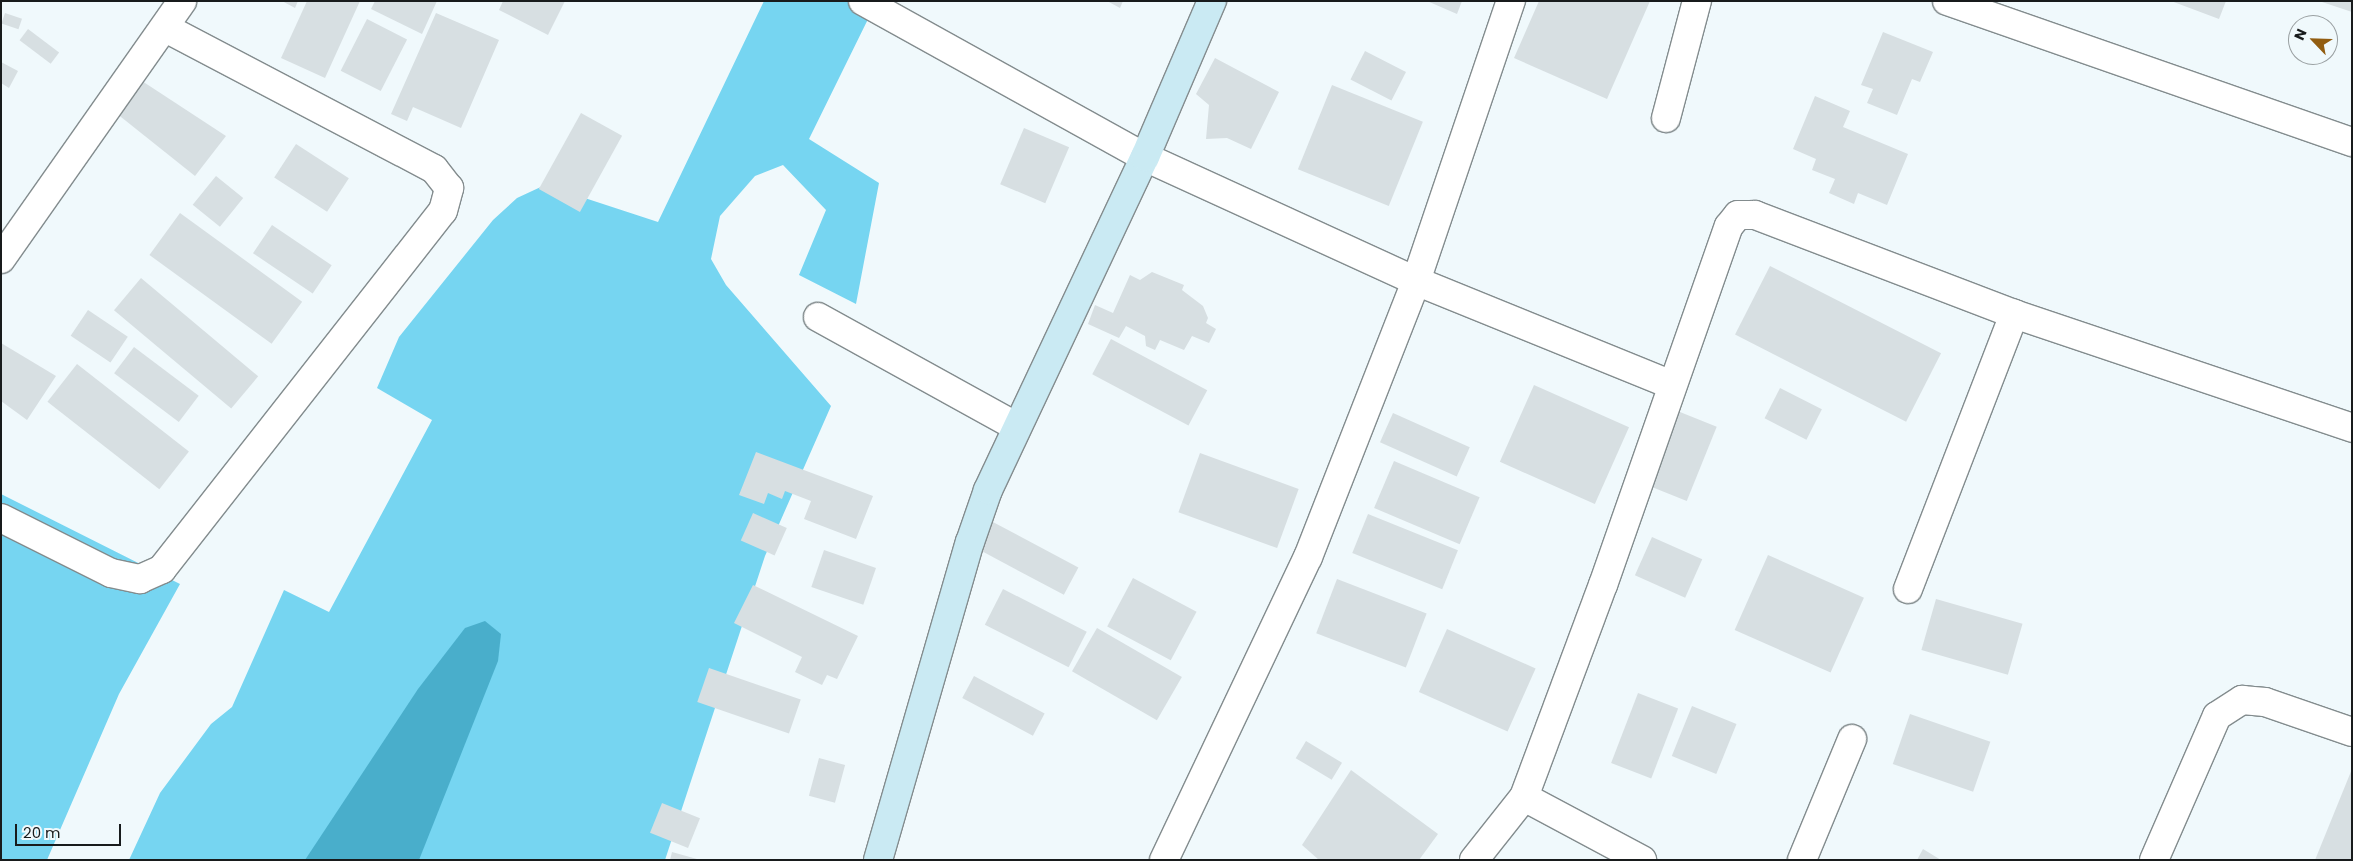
<!DOCTYPE html>
<style>
body{margin:0}
#map{position:relative;width:2353px;height:861px;overflow:hidden;background:#f0f9fc;font-family:Poppins,sans-serif}
div>[style]{position:absolute}
[style*='--x']{left:calc(var(--x)*1px);top:calc(var(--y)*1px);width:calc(var(--w)*1px);rotate:calc(var(--a)*1deg)}
.green>*{inset:0;background:#76d5f1}
.water>*{inset:0;background:#49aecb}
.building>*{inset:0;background:#d7dfe2;transform-origin:0 0}
.roads{filter:drop-shadow(1px 0 #838c8e) drop-shadow(-1px 0 #838c8e) drop-shadow(0 1px #838c8e) drop-shadow(0 -1px #838c8e)}
.street>*{height:28px;margin:-14px;padding:0 14px;transform-origin:14px;border-radius:14px;background:#fff}
.secondary>*{height:28px;margin:-14px;padding:0 14px;transform-origin:14px;border-radius:14px;background:#caeaf3}
span{translate:-50% -50%;white-space:nowrap;text-align:center;line-height:1.15;-webkit-text-stroke:5px #f0f9fc;paint-order:stroke}
.frame{position:absolute;inset:0;border:2px solid #181b1c;pointer-events:none}
.north{position:absolute;left:2288px;top:15px;width:50px;height:50px;box-sizing:border-box;background:#f0f9fc;border:1px solid #9aa0a2;border-radius:50%;rotate:294deg;font-size:14px;font-weight:700;line-height:20px;text-align:center;color:#181b1c}
.north::after{content:'';display:block;margin:auto;width:18px;height:22px;background:#925d11;clip-path:polygon(50% 0,100% 100%,50% 72%,0 100%)}
.scale{position:absolute;left:15px;top:824px;width:106px;height:22px;box-sizing:border-box;border:2px solid #181b1c;border-top:0;padding-left:6px;font-size:15px;line-height:18px;white-space:nowrap;color:#181b1c;-webkit-text-stroke:4px #f0f9fc;paint-order:stroke}
</style>
<div id="map">
<div class="green">
<i style="clip-path:polygon(764px 1px,852px 1px,873px 9px,809px 139px,879px 183px,856px 304px,799px 275px,826px 210px,783px 165px,755px 176px,720px 216px,711px 259px,726px 285px,831px 406px,765px 556px,665px 860px,129px 860px,160px 793px,211px 724px,232px 707px,284px 590px,329px 612px,432px 420px,377px 388px,399px 337px,493px 220px,517px 198px,545px 185px,658px 222px)"></i>
<i style="clip-path:polygon(1px 494px,180px 584px,119px 694px,47px 860px,1px 860px)"></i>
</div>
<div class="water">
<i style="clip-path:polygon(485px 621px,501px 634px,498px 661px,419px 860px,305px 860px,418px 689px,465px 628px)"></i>
</div>
<div class="building">
<i style="clip-path:polygon(282px 1px,298px 1px,295px 8px)"></i>
<i style="clip-path:polygon(307px 1px,360px 1px,325px 78px,281px 58px)"></i>
<i style="clip-path:polygon(375px 1px,437px 1px,422px 34px,371px 9px)"></i>
<i style="clip-path:polygon(503px 1px,565px 1px,548px 35px,499px 10px)"></i>
<i style="clip-path:polygon(1107px 1px,1123px 1px,1120px 8px)"></i>
<i style="clip-path:polygon(1427px 1px,1462px 1px,1457px 14px)"></i>
<i style="clip-path:polygon(1539px 1px,1650px 1px,1607px 99px,1514px 58px)"></i>
<i style="clip-path:polygon(2171px 1px,2226px 1px,2219px 19px)"></i>
<i style="clip-path:polygon(2322px 1px,2352px 1px,2352px 12px,2322px 2px)"></i>
<i style="left:5px;top:13px;width:18px;height:11px;rotate:19deg"></i>
<i style="clip-path:polygon(436px 13px,499px 40px,461px 128px,413px 107px,407px 121px,391px 114px)"></i>
<i style="left:367px;top:19px;width:45px;height:58px;rotate:27deg"></i>
<i style="left:28px;top:29px;width:39px;height:14px;rotate:37deg"></i>
<i style="clip-path:polygon(1883px 32px,1933px 52px,1920px 82px,1912px 79px,1897px 115px,1867px 103px,1873px 89px,1861px 85px)"></i>
<i style="left:1365px;top:51px;width:46px;height:32px;rotate:27deg"></i>
<i style="clip-path:polygon(1215px 58px,1279px 92px,1251px 149px,1227px 138px,1206px 139px,1209px 105px,1196px 94px)"></i>
<i style="clip-path:polygon(1px 62px,18px 71px,9px 88px,1px 83px)"></i>
<i style="clip-path:polygon(142px 81px,226px 136px,195px 176px,116px 113px)"></i>
<i style="left:1332px;top:85px;width:98px;height:91px;rotate:22deg"></i>
<i style="clip-path:polygon(1815px 96px,1850px 111px,1843px 127px,1908px 154px,1887px 205px,1858px 193px,1854px 204px,1829px 193px,1835px 179px,1812px 170px,1816px 159px,1793px 149px)"></i>
<i style="left:581px;top:113px;width:47px;height:87px;rotate:29deg"></i>
<i style="left:1024px;top:128px;width:49px;height:61px;rotate:23deg"></i>
<i style="left:296px;top:144px;width:63px;height:40px;rotate:33deg"></i>
<i style="left:216px;top:176px;width:35px;height:37px;rotate:39deg"></i>
<i style="left:180px;top:213px;width:151px;height:52px;rotate:36deg"></i>
<i style="left:272px;top:225px;width:72px;height:34px;rotate:34deg"></i>
<i style="left:1770px;top:266px;width:192px;height:77px;rotate:27deg"></i>
<i style="clip-path:polygon(1152px 272px,1184px 285px,1182px 290px,1203px 306px,1208px 318px,1206px 323px,1216px 329px,1209px 343px,1192px 336px,1184px 350px,1160px 340px,1155px 350px,1146px 346px,1145px 336px,1126px 326px,1119px 338px,1088px 324px,1095px 305px,1113px 313px,1130px 275px,1140px 280px)"></i>
<i style="left:141px;top:278px;width:153px;height:42px;rotate:40deg"></i>
<i style="left:88px;top:310px;width:48px;height:31px;rotate:34deg"></i>
<i style="left:1111px;top:339px;width:109px;height:40px;rotate:28deg"></i>
<i style="clip-path:polygon(1px 343px,56px 376px,27px 420px,1px 401px)"></i>
<i style="left:134px;top:347px;width:81px;height:33px;rotate:37deg"></i>
<i style="left:77px;top:364px;width:142px;height:48px;rotate:38deg"></i>
<i style="left:1534px;top:385px;width:104px;height:84px;rotate:24deg"></i>
<i style="left:1780px;top:388px;width:47px;height:34px;rotate:27deg"></i>
<i style="left:1675px;top:410px;width:45px;height:80px;rotate:22deg"></i>
<i style="left:1393px;top:413px;width:84px;height:32px;rotate:24deg"></i>
<i style="clip-path:polygon(756px 452px,873px 496px,856px 539px,804px 519px,811px 501px,785px 491px,782px 499px,768px 493px,764px 504px,739px 495px)"></i>
<i style="left:1200px;top:453px;width:105px;height:63px;rotate:20deg"></i>
<i style="left:1394px;top:461px;width:93px;height:51px;rotate:23deg"></i>
<i style="left:753px;top:513px;width:37px;height:30px;rotate:24deg"></i>
<i style="left:1368px;top:514px;width:97px;height:42px;rotate:22deg"></i>
<i style="left:991px;top:521px;width:99px;height:31px;rotate:28deg"></i>
<i style="left:1652px;top:537px;width:55px;height:42px;rotate:24deg"></i>
<i style="left:824px;top:550px;width:55px;height:39px;rotate:19deg"></i>
<i style="left:1768px;top:555px;width:105px;height:82px;rotate:24deg"></i>
<i style="left:1133px;top:578px;width:72px;height:55px;rotate:28deg"></i>
<i style="left:1337px;top:579px;width:96px;height:58px;rotate:21deg"></i>
<i style="clip-path:polygon(753px 585px,858px 636px,837px 679px,827px 675px,822px 685px,795px 672px,802px 657px,734px 623px)"></i>
<i style="left:1003px;top:589px;width:94px;height:40px;rotate:27deg"></i>
<i style="left:1936px;top:599px;width:90px;height:53px;rotate:16deg"></i>
<i style="left:1097px;top:628px;width:98px;height:50px;rotate:30deg"></i>
<i style="left:1447px;top:629px;width:97px;height:69px;rotate:24deg"></i>
<i style="left:709px;top:668px;width:97px;height:36px;rotate:19deg"></i>
<i style="left:974px;top:676px;width:80px;height:25px;rotate:28deg"></i>
<i style="left:1638px;top:693px;width:43px;height:75px;rotate:21deg"></i>
<i style="left:1692px;top:706px;width:48px;height:54px;rotate:22deg"></i>
<i style="left:1910px;top:714px;width:85px;height:53px;rotate:19deg"></i>
<i style="left:1306px;top:741px;width:42px;height:20px;rotate:31deg"></i>
<i style="left:819px;top:758px;width:27px;height:39px;rotate:15deg"></i>
<i style="clip-path:polygon(2352px 769px,2352px 860px,2315px 860px)"></i>
<i style="clip-path:polygon(1351px 770px,1438px 834px,1419px 860px,1319px 860px,1302px 845px)"></i>
<i style="left:662px;top:803px;width:41px;height:32px;rotate:22deg"></i>
<i style="clip-path:polygon(1923px 849px,1941px 860px,1917px 860px)"></i>
<i style="clip-path:polygon(672px 852px,697px 859px,697px 860px,670px 860px)"></i>
</div>
<div class="roads">
<div class="street">
<i style="--x:863;--y:1;--w:322;--a:29"></i>
<i style="--x:1145;--y:157;--w:298;--a:24.6"></i>
<i style="--x:1416;--y:281;--w:276;--a:22.1"></i>
<i style="--x:1947;--y:1;--w:429;--a:19.2"></i>
<i style="--x:1666;--y:118;--w:121;--a:-75.2"></i>
<i style="--x:1;--y:259;--w:315;--a:-54.9"></i>
<i style="--x:818;--y:317;--w:227;--a:28.9"></i>
<i style="--x:1;--y:518;--w:123;--a:26.6"></i>
<i style="--x:111;--y:573;--w:30;--a:12"></i>
<i style="--x:140;--y:579;--w:24;--a:-24"></i>
<i style="--x:162;--y:569;--w:455;--a:-51.9"></i>
<i style="--x:443;--y:211;--w:24;--a:-75"></i>
<i style="--x:449;--y:188;--w:24;--a:-128"></i>
<i style="--x:434;--y:169;--w:304;--a:-152.3"></i>
<i style="--x:1908;--y:589;--w:295;--a:-68.9"></i>
<i style="--x:1524;--y:797;--w:134;--a:28.1"></i>
<i style="--x:1164;--y:860;--w:335;--a:-64.6"></i>
<i style="--x:1308;--y:557;--w:296;--a:-68.6"></i>
<i style="--x:1416;--y:281;--w:296;--a:-71.3"></i>
<i style="--x:1474;--y:860;--w:80;--a:-51.6"></i>
<i style="--x:1524;--y:797;--w:226;--a:-69.6"></i>
<i style="--x:1603;--y:585;--w:380;--a:-70.7"></i>
<i style="--x:1729;--y:226;--w:14;--a:-51"></i>
<i style="--x:1738;--y:215;--w:17;--a:0"></i>
<i style="--x:1755;--y:215;--w:277;--a:20.9"></i>
<i style="--x:2014;--y:314;--w:357;--a:18.6"></i>
<i style="--x:1802;--y:860;--w:131;--a:-67.5"></i>
<i style="--x:2154;--y:860;--w:157;--a:-66.4"></i>
<i style="--x:2217;--y:716;--w:30;--a:-33"></i>
<i style="--x:2242;--y:700;--w:23;--a:5"></i>
<i style="--x:2265;--y:702;--w:92;--a:19"></i>
</div>
<div class="secondary">
<i style="--x:878;--y:860;--w:331;--a:-73.9"></i>
<i style="--x:970;--y:542;--w:55;--a:-70.9"></i>
<i style="--x:988;--y:490;--w:368;--a:-64.8"></i>
<i style="--x:1145;--y:157;--w:170;--a:-66.8"></i>
</div>
</div>
<div class="frame"></div>
<div class="north">N</div>
<div class="scale">20 m</div>
</div>
